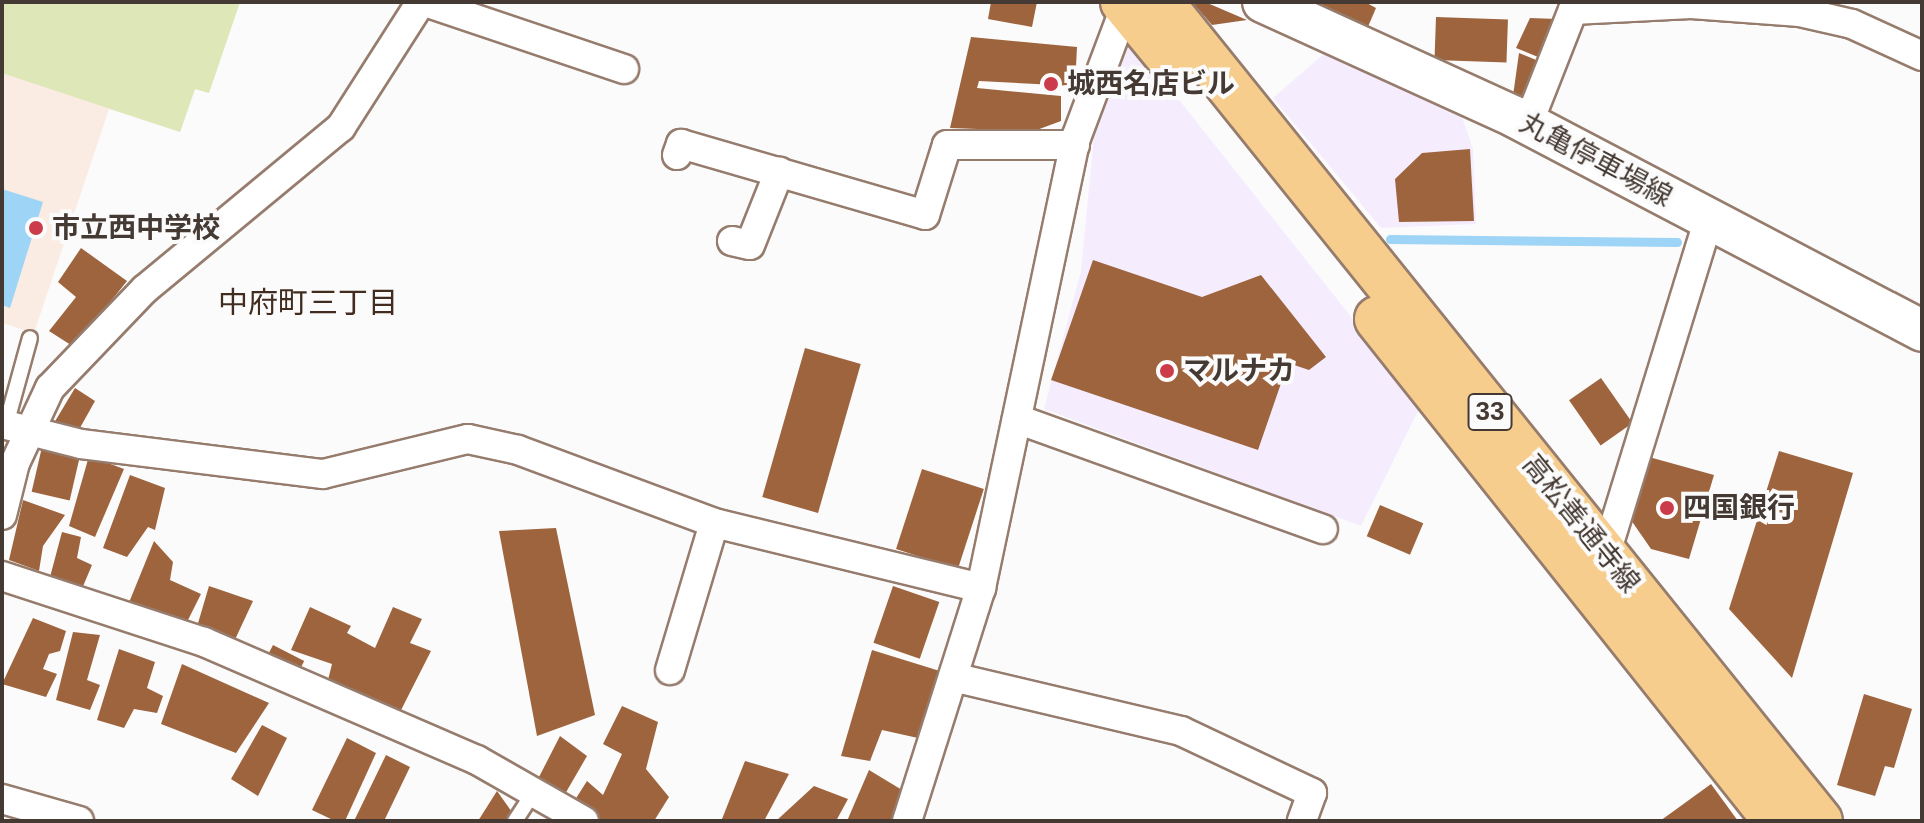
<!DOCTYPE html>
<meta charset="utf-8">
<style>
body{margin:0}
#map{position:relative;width:1924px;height:823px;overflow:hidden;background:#fbfbfb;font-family:Helvetica,"Noto Sans JP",sans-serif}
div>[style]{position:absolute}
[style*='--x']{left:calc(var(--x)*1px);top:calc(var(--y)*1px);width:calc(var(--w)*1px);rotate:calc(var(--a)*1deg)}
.commercial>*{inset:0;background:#f5edfe}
.built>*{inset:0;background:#faece3}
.green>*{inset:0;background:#dee7b7}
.water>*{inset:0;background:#9ed4f6}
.stream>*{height:9px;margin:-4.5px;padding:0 4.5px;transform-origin:4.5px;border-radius:4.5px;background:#9ed4f6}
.building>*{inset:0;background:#9e643e;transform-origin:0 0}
.roads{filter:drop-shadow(2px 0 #967c6d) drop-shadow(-2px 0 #967c6d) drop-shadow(0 2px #967c6d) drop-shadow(0 -2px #967c6d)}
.lane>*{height:14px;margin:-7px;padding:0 7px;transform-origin:7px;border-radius:7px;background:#fff}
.street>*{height:28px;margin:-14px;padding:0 14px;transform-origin:14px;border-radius:14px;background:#fff}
.secondary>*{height:40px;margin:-20px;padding:0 20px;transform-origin:20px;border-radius:20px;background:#fff}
.primary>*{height:44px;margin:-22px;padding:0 22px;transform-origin:22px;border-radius:22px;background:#f6cd8c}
.dots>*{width:22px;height:22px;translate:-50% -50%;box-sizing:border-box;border:4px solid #fbfbfb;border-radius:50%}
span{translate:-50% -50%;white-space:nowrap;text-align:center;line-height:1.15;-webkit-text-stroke:8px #fbfbfb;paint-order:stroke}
.shield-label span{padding:2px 6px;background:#fbfbfb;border:2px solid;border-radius:6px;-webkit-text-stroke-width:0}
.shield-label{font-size:26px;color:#453a33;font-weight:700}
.poi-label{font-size:28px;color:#453a33;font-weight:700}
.left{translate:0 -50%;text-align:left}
.street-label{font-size:28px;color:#453a33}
.neighbourhood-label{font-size:30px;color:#412c1f}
.frame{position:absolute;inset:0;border:4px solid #453a33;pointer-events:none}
</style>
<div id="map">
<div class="commercial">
<i style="clip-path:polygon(1130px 38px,1421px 405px,1361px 526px,1044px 409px,1081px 271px,1095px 125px)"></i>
<i style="clip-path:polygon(1326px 52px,1462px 117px,1473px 149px,1476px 224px,1381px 228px,1273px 98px)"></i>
</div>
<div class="built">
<i style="clip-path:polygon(2px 2px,240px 2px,209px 93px,195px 89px,180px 132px,109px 109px,34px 333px,2px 323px)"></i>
</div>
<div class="green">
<i style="clip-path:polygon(2px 2px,240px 2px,209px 93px,195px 89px,180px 132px,2px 73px)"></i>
</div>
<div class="water">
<i style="clip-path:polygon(2px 189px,43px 202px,10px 308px,2px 305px)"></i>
</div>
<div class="stream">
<i style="--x:1390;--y:239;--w:287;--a:0.6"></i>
</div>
<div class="building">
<i style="clip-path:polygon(991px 2px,1037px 2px,1032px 27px,988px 19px)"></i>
<i style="clip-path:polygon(1192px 2px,1205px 2px,1247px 20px,1212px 25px)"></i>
<i style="clip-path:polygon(1317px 2px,1365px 2px,1376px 8px,1367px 29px,1313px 7px)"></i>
<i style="left:1436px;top:17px;width:72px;height:43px;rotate:2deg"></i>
<i style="clip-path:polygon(1530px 18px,1557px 19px,1543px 59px,1516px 48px)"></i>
<i style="clip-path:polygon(971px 37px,1077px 47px,1075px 86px,979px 81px,977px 88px,1061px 96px,1061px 121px,1034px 131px,950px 128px)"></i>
<i style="clip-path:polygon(1519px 53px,1541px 62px,1523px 108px,1512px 103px)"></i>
<i style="clip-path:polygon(1470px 149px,1474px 221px,1399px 222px,1395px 179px,1422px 153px)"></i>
<i style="clip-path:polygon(81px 248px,127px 281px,74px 347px,49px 331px,76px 297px,58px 282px)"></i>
<i style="clip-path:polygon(1093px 260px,1202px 297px,1261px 275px,1326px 357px,1309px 370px,1288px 363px,1258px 450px,1051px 380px)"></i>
<i style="left:805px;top:348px;width:58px;height:155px;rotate:16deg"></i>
<i style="left:1601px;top:378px;width:55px;height:39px;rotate:55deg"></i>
<i style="clip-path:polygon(75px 388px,95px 401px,76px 435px,51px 428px)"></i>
<i style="left:42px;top:447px;width:39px;height:46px;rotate:13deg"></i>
<i style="clip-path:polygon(1779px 451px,1853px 473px,1792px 678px,1729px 609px)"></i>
<i style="clip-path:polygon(89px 456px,124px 469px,95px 537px,69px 526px)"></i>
<i style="clip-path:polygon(1649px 457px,1714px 475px,1689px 559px,1651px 549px,1631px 520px)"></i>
<i style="left:922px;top:469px;width:65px;height:84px;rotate:18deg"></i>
<i style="clip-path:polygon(130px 475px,165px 488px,155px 530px,148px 527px,127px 557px,103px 548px)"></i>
<i style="clip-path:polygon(23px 500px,65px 515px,43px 546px,39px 571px,9px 560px)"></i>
<i style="left:1380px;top:505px;width:47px;height:34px;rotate:23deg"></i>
<i style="clip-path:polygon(556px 528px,595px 715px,537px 736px,499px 531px)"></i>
<i style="clip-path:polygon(62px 532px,81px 537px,77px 558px,92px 565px,81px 591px,50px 577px)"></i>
<i style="clip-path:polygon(154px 541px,173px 562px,170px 580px,201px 594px,184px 628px,128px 605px)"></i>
<i style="clip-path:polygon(209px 586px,253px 601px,232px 646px,196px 630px)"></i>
<i style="left:893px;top:586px;width:49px;height:60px;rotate:19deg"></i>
<i style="clip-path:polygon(310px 607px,351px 626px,347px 633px,375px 648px,393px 607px,422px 619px,410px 643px,431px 651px,398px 716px,327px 684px,332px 664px,291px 650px)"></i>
<i style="clip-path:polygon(33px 618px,66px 631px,60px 651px,49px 654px,43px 669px,57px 674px,46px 697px,2px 684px)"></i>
<i style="clip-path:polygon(73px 632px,100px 635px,87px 680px,100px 685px,90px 710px,56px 700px)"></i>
<i style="left:273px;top:645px;width:35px;height:13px;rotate:27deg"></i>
<i style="clip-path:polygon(119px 649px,155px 662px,147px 688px,163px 696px,157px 713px,134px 709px,124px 728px,97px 720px)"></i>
<i style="clip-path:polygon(872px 650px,943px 672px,918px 738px,882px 730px,870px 761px,841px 756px)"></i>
<i style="clip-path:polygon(182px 664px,269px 703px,236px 753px,161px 724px)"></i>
<i style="clip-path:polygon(1864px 694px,1912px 709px,1894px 768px,1885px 766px,1875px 796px,1837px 785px)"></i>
<i style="clip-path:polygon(622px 706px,658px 722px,646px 769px,669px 797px,654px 821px,599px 821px,573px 803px,587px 781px,603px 795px,622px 754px,603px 744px)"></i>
<i style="clip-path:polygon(262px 725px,287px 738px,258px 796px,231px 779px)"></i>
<i style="clip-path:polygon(560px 736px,587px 756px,565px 794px,538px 779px)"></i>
<i style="clip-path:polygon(347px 738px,376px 753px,345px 821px,335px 821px,312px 810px)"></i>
<i style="clip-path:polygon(386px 755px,410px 767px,384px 821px,354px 821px)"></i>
<i style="clip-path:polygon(745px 761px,789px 774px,764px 821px,722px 819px)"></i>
<i style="clip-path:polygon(869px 770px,907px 793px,894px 821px,847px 821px)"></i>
<i style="clip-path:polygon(1711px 784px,1738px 821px,1660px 821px)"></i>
<i style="clip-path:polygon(814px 786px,848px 799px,836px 821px,776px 821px)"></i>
<i style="clip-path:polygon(497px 791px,512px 812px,506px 821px,478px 821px)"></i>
</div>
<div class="roads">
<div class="lane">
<i style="--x:6;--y:425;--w:90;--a:-74.6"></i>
<i style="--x:515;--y:821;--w:35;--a:-57"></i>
</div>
<div class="street">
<i style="--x:425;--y:2;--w:210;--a:18.6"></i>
<i style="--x:1573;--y:10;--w:118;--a:-2.9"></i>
<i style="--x:1691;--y:4;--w:109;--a:4.2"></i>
<i style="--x:1800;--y:12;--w:53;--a:13"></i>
<i style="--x:1852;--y:24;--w:77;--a:24.6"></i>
<i style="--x:1528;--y:124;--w:131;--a:-68.5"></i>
<i style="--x:677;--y:155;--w:12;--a:-70"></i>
<i style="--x:681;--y:144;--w:254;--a:16.2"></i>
<i style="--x:925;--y:215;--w:73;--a:-72.6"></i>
<i style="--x:947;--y:145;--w:128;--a:0"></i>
<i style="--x:732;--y:241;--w:18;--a:13"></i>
<i style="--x:750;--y:245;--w:79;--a:-68.3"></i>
<i style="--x:1017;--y:419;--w:325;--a:19.8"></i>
<i style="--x:2;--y:424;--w:81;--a:14.2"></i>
<i style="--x:81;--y:444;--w:244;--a:7.1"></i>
<i style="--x:323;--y:474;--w:149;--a:-13.6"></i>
<i style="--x:468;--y:439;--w:51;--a:12.4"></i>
<i style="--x:518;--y:450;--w:209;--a:20.4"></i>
<i style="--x:714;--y:523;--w:275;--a:13.7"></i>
<i style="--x:2;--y:515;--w:54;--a:-76"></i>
<i style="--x:15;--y:463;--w:83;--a:-65"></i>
<i style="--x:50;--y:388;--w:137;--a:-46.2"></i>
<i style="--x:145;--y:289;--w:254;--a:-39.6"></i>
<i style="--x:341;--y:127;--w:148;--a:-57.4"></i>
<i style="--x:1602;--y:566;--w:363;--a:-72.9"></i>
<i style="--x:2;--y:576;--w:213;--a:18.1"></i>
<i style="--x:204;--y:642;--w:297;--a:23.4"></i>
<i style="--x:477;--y:760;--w:123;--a:29.7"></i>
<i style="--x:670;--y:670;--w:153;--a:-73.3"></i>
<i style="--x:953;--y:677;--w:234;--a:13.3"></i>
<i style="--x:1181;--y:731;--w:145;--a:25.3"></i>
<i style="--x:1312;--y:793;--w:30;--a:110"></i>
<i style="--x:2;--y:799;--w:80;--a:15.9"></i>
<i style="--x:907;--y:821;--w:244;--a:-72.4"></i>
<i style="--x:981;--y:588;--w:460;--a:-78.1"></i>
<i style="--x:1076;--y:138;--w:145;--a:-69.4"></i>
</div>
<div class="secondary">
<i style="--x:1263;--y:2;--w:277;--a:24.5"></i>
<i style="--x:1515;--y:117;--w:460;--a:27.7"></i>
</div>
<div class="primary">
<i style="--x:1123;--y:2;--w:72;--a:50.6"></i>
<i style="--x:1161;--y:2;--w:1051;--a:51.18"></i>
<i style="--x:1377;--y:319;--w:641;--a:51.52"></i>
</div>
</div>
<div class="dots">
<i style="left:1051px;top:84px;background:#cb3b4a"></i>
<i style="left:36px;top:228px;background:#cb3b4a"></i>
<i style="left:1167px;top:371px;background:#cb3b4a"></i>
<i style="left:1667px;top:508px;background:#cb3b4a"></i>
</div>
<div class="shield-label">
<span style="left:1490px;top:412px">33</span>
</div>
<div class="poi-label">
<span class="left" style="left:1067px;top:84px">城西名店ビル</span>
<span class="left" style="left:52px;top:228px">市立西中学校</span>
<span class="left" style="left:1183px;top:371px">マルナカ</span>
<span class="left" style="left:1683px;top:508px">四国銀行</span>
</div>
<div class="street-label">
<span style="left:1596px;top:160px;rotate:28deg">丸亀停車場線</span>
<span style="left:1581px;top:524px;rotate:51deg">高松善通寺線</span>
</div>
<div class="neighbourhood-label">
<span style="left:308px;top:303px">中府町三丁目</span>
</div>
<div class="frame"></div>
</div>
